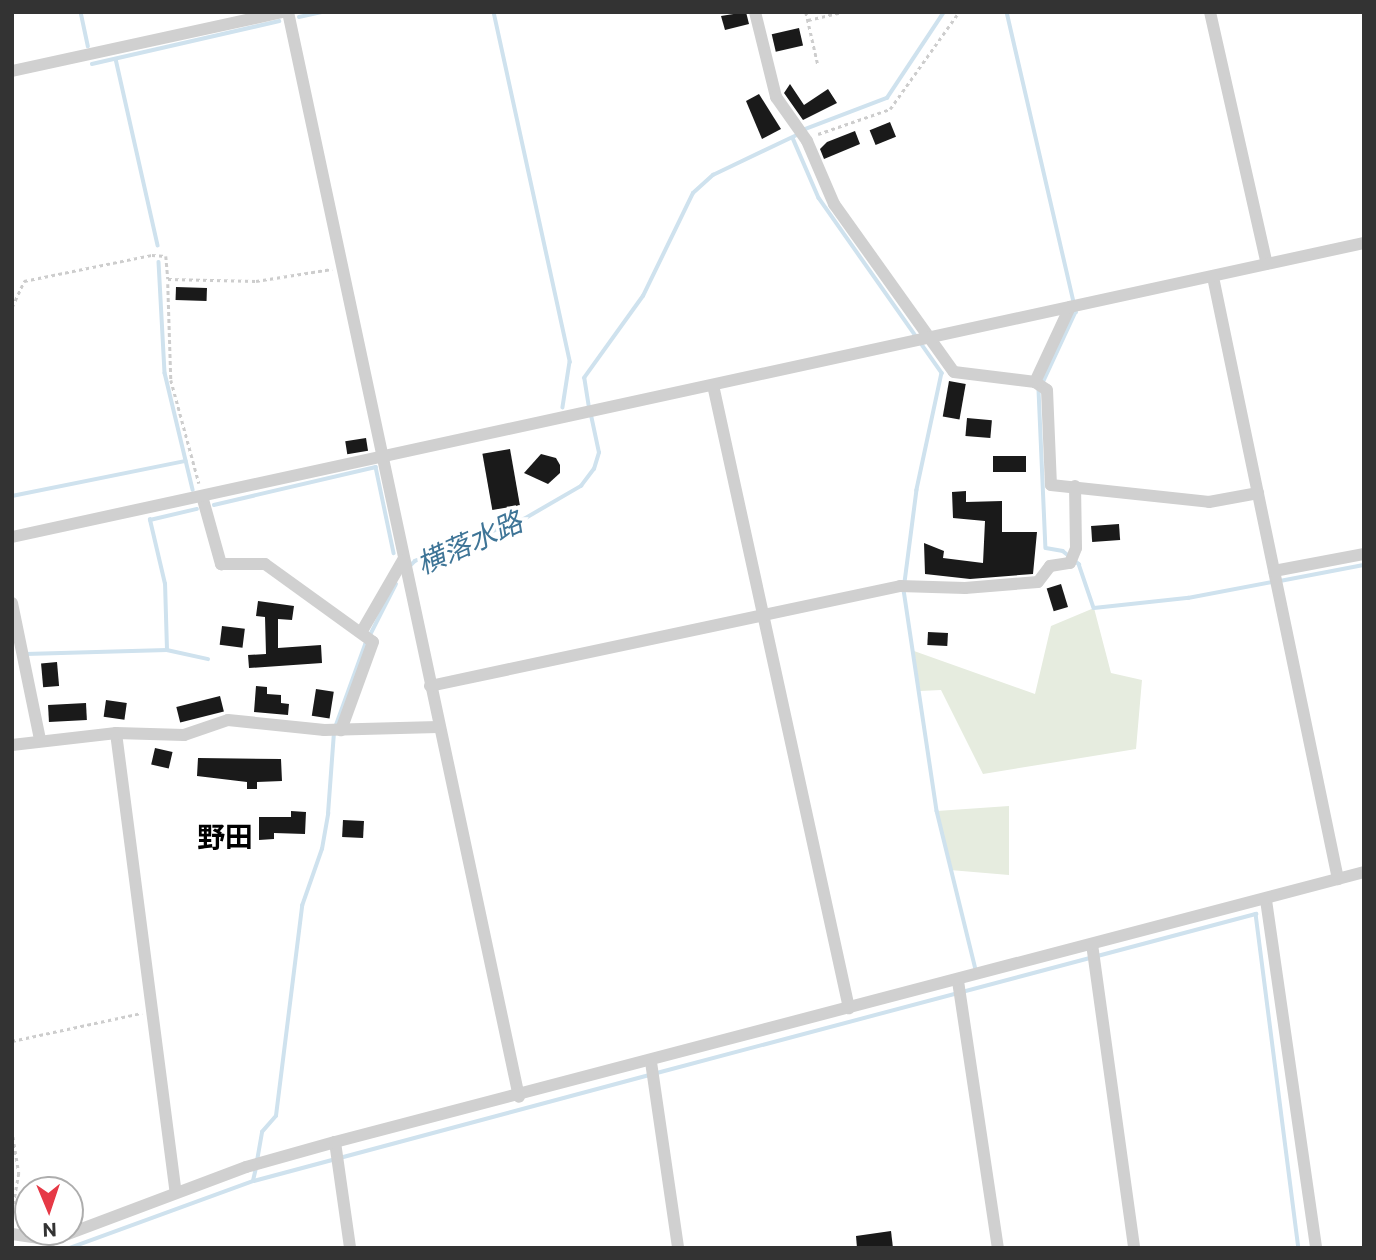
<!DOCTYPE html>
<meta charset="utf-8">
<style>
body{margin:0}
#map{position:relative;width:1376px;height:1260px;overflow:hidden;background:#fff;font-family:Commissioner,"Noto Sans JP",sans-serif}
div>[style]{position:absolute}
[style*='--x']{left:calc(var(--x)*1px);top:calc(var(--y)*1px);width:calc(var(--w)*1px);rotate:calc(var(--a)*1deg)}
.green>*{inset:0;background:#e6ecdf}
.stream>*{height:3.5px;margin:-1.75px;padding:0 1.75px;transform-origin:1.75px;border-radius:1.75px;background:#cfe2ee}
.building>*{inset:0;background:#1a1a1a;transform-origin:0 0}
.path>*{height:2.5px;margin-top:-1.25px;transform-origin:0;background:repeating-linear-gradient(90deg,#cdcdcd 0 3.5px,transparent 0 7px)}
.minor>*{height:12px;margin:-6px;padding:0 6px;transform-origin:6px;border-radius:6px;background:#d0d0d0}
span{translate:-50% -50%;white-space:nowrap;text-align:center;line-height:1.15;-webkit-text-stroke:7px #fff;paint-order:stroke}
.water-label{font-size:28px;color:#3f7597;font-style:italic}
.neighbourhood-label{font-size:28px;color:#000;font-weight:700}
.frame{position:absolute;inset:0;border:14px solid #333;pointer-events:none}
.north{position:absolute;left:14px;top:1176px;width:70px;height:70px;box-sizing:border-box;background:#fff;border:2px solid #adadad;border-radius:50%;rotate:178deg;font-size:19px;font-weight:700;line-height:28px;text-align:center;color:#333}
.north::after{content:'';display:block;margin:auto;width:24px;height:32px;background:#e63946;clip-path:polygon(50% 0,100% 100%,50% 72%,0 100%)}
</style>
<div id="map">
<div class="green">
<i style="clip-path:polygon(1094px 608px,1111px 673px,1142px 680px,1136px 749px,983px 774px,941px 690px,920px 691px,914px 651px,1035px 694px,1051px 626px)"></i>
<i style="clip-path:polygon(1009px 806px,1009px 875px,950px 870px,937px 811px)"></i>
</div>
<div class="stream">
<i style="--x:81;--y:12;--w:35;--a:78"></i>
<i style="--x:494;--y:12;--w:358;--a:77.7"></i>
<i style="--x:570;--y:362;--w:46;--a:98.8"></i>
<i style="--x:1007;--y:12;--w:308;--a:77"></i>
<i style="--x:1076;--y:312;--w:78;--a:114.9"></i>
<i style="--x:299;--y:17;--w:24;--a:-12"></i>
<i style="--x:116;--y:59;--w:191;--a:77.3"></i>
<i style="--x:92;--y:64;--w:192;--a:-12.9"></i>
<i style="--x:803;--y:130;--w:90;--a:-20.9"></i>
<i style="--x:887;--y:98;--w:103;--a:-56.5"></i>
<i style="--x:793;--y:138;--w:65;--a:66.6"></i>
<i style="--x:819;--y:198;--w:214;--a:54.9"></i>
<i style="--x:942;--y:373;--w:120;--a:102.1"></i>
<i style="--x:917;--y:490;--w:94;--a:97.4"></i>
<i style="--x:159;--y:262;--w:111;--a:86.9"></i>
<i style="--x:165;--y:373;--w:120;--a:76.5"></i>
<i style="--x:1039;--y:390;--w:158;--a:87.5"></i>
<i style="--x:1046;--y:548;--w:17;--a:10"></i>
<i style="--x:1063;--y:551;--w:21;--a:39"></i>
<i style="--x:1079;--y:564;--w:46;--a:71.2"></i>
<i style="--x:1094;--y:608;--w:95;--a:-6.1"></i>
<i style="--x:1188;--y:598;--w:86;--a:-10.8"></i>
<i style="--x:589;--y:408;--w:30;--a:-99"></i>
<i style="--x:584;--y:378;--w:101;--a:-54.3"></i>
<i style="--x:643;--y:296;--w:114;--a:-64.1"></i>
<i style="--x:693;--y:193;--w:27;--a:-42"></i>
<i style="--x:713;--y:175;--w:93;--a:-25.5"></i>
<i style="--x:12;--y:496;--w:177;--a:-11.4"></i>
<i style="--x:214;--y:505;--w:166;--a:-13.2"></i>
<i style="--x:376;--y:467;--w:88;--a:78.2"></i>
<i style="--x:409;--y:567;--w:8;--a:-45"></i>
<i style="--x:415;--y:561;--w:117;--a:-21.1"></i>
<i style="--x:524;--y:519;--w:66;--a:-30.1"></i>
<i style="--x:581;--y:486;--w:21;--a:-53"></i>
<i style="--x:594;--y:469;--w:17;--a:-73"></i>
<i style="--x:599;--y:453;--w:39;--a:-102"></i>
<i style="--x:1280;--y:581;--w:86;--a:-10.8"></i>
<i style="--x:904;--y:590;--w:223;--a:81.5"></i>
<i style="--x:937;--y:811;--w:164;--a:76.2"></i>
<i style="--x:167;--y:650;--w:66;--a:-91.7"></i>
<i style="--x:165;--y:584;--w:66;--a:-103.2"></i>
<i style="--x:150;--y:520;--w:48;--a:-13.2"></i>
<i style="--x:26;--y:654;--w:141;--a:-1.6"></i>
<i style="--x:167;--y:650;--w:42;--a:12.4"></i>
<i style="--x:336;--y:725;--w:85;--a:-70.1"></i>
<i style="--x:365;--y:645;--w:68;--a:-63.1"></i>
<i style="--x:657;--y:1073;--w:620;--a:-14.87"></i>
<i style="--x:1256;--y:914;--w:337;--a:82.7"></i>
<i style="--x:257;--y:1161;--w:29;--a:-80"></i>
<i style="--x:262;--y:1132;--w:21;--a:-49"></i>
<i style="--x:276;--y:1116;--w:212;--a:-82.9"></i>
<i style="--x:302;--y:906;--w:60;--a:-70.7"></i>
<i style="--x:322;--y:849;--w:36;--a:-80"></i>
<i style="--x:328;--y:814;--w:81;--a:-85.8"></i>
<i style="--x:254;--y:1181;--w:409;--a:-15"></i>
<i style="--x:70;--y:1248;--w:195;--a:-20.1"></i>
<i style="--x:253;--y:1181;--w:13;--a:-77"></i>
</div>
<div class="building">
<i style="clip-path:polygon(746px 12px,749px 24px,725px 30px,721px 16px)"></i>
<i style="left:799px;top:28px;width:18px;height:28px;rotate:77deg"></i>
<i style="clip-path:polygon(790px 84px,804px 105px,828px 89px,837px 103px,803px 120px,784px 93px)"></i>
<i style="clip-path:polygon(759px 94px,781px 129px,762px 139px,746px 101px)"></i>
<i style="left:890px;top:122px;width:16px;height:22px;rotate:68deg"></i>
<i style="clip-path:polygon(855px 131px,860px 144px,824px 159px,820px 149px,827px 142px)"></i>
<i style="left:176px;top:287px;width:31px;height:13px;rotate:2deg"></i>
<i style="left:949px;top:381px;width:17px;height:36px;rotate:10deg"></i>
<i style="left:967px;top:418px;width:25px;height:18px;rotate:5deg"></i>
<i style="left:366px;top:438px;width:13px;height:21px;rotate:81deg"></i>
<i style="left:510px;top:449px;width:57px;height:28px;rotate:80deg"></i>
<i style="clip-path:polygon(541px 454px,556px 458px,560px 465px,560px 473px,548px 484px,524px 473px)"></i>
<i style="left:993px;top:456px;width:33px;height:16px"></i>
<i style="clip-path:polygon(966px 491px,966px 502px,1002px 501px,1002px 532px,1037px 532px,1033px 574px,970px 579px,925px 574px,924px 543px,944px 551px,943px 558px,983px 563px,985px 521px,953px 518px,952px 492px)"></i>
<i style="left:1119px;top:524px;width:16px;height:28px;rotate:86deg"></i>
<i style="left:1061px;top:584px;width:24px;height:15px;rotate:73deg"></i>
<i style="clip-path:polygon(258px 601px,294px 606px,292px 620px,278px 619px,278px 648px,321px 645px,322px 663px,249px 668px,248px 655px,266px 654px,265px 617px,256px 616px)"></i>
<i style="left:222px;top:626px;width:23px;height:19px;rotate:7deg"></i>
<i style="left:928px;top:632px;width:20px;height:13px;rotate:3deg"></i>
<i style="left:57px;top:662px;width:24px;height:16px;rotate:85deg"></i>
<i style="clip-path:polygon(256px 686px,267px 687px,267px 694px,281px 695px,281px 703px,289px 704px,288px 715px,254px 712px)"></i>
<i style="left:316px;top:689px;width:18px;height:27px;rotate:9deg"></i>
<i style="left:220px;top:696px;width:16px;height:45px;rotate:76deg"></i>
<i style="left:106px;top:700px;width:21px;height:17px;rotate:8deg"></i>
<i style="left:86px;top:703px;width:17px;height:38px;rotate:87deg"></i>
<i style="left:155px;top:748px;width:18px;height:17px;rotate:13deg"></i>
<i style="clip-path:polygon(198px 758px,281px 759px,282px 781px,257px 782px,257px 789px,247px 789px,247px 782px,197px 776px)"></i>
<i style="clip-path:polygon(291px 811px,306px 812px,305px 834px,274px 833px,274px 839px,259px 840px,259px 817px,291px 817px)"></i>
<i style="left:343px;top:820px;width:21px;height:17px;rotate:3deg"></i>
<i style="clip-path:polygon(891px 1231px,893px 1248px,857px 1248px,856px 1236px)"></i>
</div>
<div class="path">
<i style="--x:806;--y:12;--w:54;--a:77.2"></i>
<i style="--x:808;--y:20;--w:35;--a:-13"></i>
<i style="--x:818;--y:134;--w:76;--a:-19.1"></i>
<i style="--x:890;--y:109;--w:119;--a:-54.6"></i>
<i style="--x:168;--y:284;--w:96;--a:88.2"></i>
<i style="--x:171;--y:380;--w:107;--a:74.8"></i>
<i style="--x:12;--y:307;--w:29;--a:-65"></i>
<i style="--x:24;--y:281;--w:131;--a:-11.5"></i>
<i style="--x:152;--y:255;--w:14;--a:4"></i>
<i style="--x:166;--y:256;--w:23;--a:85"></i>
<i style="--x:168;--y:279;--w:88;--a:1.3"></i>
<i style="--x:256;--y:281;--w:77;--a:-9"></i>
<i style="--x:12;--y:1041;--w:133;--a:-12.2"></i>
<i style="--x:12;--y:1130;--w:44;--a:80.8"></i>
<i style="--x:19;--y:1173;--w:42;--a:99.7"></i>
</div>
<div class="minor">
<i style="--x:288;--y:12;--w:1109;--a:77.98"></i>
<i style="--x:755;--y:12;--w:88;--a:76.1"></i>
<i style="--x:776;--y:97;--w:54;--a:54.8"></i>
<i style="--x:807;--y:141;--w:69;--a:66.8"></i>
<i style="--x:834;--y:204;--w:206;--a:54.5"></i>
<i style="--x:954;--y:372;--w:82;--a:7"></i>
<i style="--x:1035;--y:382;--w:14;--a:34"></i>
<i style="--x:1047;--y:390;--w:95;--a:87.6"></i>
<i style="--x:1051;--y:485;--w:159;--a:6.1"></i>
<i style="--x:1209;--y:502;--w:50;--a:-10.4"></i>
<i style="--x:1210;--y:12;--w:258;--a:77.3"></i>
<i style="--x:12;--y:71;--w:277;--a:-12.3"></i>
<i style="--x:1213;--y:277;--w:615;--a:78.27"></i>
<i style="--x:1035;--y:382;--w:83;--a:-65"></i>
<i style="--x:713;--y:385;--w:638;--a:77.69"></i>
<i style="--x:202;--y:496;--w:71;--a:74.4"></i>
<i style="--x:221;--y:564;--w:44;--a:0"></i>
<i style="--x:265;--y:564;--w:133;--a:35.8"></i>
<i style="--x:373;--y:642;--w:94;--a:110"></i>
<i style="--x:12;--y:537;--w:1384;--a:-12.27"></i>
<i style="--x:1274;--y:571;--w:92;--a:-10.7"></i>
<i style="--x:12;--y:603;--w:139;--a:78.4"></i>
<i style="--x:362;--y:631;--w:82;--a:-60"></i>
<i style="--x:430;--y:686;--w:481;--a:-12"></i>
<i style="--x:900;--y:586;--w:65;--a:1.8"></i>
<i style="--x:965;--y:588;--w:73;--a:-4.7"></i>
<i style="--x:1038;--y:582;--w:20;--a:-53"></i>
<i style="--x:1050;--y:566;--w:20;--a:-9"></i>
<i style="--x:1070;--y:563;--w:16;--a:-68"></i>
<i style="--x:1076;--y:548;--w:62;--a:-90.9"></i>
<i style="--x:116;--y:733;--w:463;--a:82.6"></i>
<i style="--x:12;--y:745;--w:105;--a:-6.6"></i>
<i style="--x:116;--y:733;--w:68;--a:1.7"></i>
<i style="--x:184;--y:735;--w:46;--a:-18.8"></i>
<i style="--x:228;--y:720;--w:97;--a:5.9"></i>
<i style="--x:324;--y:730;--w:114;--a:-1.5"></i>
<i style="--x:1266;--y:900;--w:352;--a:81.8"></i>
<i style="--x:1092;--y:944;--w:307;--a:82.1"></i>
<i style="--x:958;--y:981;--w:270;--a:81.5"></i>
<i style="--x:651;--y:1062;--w:188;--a:81.7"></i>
<i style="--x:335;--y:1142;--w:107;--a:81.9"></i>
<i style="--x:12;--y:1234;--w:40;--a:8.5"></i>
<i style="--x:52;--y:1240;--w:207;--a:-20.6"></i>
<i style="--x:246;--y:1167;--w:92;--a:-15.7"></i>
<i style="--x:335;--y:1142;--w:1064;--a:-14.7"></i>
</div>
<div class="water-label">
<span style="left:469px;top:542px;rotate:-24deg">横落水路</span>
</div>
<div class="neighbourhood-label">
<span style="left:225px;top:836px">野田</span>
</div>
<div class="frame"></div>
<div class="north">N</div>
</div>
